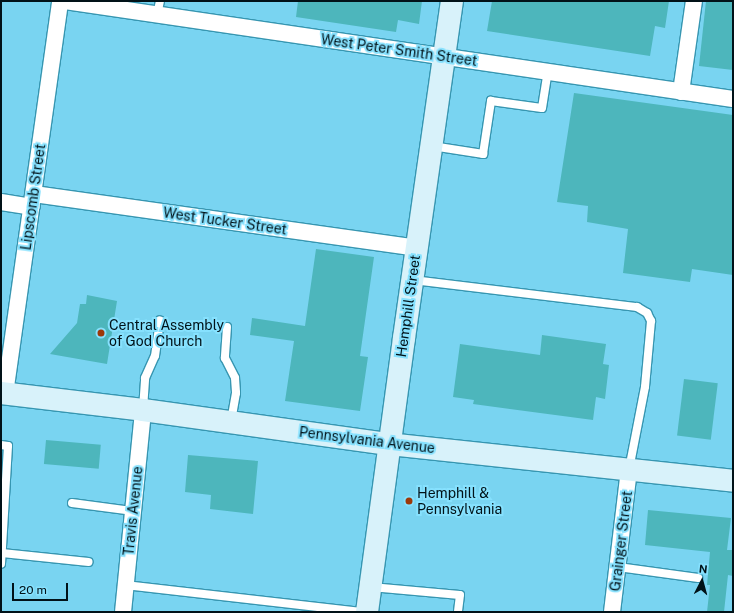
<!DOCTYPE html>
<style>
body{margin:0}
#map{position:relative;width:734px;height:613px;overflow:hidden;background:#79d4f1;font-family:"Public Sans",sans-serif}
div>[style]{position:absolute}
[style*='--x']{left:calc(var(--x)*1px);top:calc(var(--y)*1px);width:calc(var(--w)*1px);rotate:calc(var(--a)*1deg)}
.building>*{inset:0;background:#4db6bc;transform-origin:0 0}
.roads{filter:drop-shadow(1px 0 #3796b1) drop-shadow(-1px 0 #3796b1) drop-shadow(0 1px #3796b1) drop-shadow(0 -1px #3796b1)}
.lane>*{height:8px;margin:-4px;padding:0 4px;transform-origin:4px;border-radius:4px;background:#fff}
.street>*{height:16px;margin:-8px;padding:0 8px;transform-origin:8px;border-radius:8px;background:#fff}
.secondary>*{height:22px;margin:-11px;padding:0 11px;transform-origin:11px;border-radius:11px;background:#d8f2fa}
.dots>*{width:11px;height:11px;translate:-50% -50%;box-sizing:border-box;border:2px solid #86e1fe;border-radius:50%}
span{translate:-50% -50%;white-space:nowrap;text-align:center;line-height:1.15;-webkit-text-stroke:4px #86e1fe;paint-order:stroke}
.street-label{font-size:14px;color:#011218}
.poi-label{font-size:14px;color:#011218}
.left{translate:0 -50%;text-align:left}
.frame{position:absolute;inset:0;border:2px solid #011218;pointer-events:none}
.north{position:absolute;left:682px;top:561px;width:40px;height:40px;-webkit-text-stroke:3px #86e1fe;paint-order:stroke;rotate:6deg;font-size:11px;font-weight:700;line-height:16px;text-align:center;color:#011218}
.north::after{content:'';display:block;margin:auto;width:14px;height:18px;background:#011218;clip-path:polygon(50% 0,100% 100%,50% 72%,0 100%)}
.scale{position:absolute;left:12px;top:583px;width:56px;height:18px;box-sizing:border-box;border:2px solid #011218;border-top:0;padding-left:5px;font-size:12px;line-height:14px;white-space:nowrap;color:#011218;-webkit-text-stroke:3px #86e1fe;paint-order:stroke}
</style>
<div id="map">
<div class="building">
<i style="clip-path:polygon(298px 1px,422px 1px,419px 24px,398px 20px,396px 32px,296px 17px)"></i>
<i style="clip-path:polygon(492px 1px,669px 1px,665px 28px,655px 26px,650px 56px,487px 31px)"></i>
<i style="clip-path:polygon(706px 1px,733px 1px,733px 70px,699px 66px)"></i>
<i style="clip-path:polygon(574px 93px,733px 115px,733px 275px,692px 269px,690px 282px,623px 273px,628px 229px,587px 222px,588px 206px,557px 202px)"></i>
<i style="clip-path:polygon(316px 249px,374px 257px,360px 356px,368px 357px,360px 411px,285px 401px,294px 341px,250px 335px,252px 318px,305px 326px)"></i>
<i style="clip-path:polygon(87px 295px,117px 301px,107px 364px,50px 354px,77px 323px,80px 304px,86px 304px)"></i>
<i style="clip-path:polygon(542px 335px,606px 344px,603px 364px,609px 365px,605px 399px,596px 397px,593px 420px,473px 404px,474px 400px,453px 397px,460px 344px,540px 355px)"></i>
<i style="left:684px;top:379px;width:34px;height:57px;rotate:7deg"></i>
<i style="left:46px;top:440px;width:55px;height:24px;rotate:5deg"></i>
<i style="clip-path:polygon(188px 455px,258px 461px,253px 514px,210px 509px,211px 495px,185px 492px)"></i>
<i style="clip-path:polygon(648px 510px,731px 518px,727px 550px,733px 550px,733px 576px,728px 575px,724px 612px,707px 612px,710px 585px,707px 585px,710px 552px,645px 545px)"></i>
</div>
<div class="roads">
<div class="lane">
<i style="--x:157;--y:15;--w:14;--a:-78"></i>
<i style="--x:432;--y:146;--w:52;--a:8.9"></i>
<i style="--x:483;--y:154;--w:54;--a:-81.4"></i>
<i style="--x:491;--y:101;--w:51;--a:7.8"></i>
<i style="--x:542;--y:108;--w:36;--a:-81"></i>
<i style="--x:413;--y:280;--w:226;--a:6.9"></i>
<i style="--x:637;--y:307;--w:12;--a:31"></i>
<i style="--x:647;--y:313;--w:9;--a:63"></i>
<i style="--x:651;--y:321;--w:66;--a:95.2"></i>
<i style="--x:645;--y:387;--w:84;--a:101"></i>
<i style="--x:227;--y:327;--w:31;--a:94"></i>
<i style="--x:225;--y:358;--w:22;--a:63"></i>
<i style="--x:235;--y:378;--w:15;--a:86"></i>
<i style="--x:236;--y:393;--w:28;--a:100"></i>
<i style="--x:143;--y:409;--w:31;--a:-86"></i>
<i style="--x:145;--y:378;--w:24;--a:-66"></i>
<i style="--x:155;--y:356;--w:36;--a:-82"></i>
<i style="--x:1;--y:445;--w:7;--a:8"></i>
<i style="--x:8;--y:446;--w:118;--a:93.4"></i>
<i style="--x:72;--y:503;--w:62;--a:7.5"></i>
<i style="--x:2;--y:553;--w:87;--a:5.9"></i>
<i style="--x:618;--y:567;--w:81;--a:7.8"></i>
<i style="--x:125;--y:585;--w:238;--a:6.5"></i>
<i style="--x:371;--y:587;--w:89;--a:5.1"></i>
<i style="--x:460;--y:595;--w:17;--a:97"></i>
</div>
<div class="street">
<i style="--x:65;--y:1;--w:675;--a:8.35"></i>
<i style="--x:681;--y:92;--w:92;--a:-81.9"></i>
<i style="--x:34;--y:194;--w:386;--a:8"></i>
<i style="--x:1;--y:202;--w:31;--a:9"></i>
<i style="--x:5;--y:394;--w:397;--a:-82"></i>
<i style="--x:123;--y:612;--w:203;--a:-84.3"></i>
<i style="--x:612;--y:612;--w:143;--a:-83.2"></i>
</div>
<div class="secondary">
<i style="--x:1;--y:393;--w:143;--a:6.8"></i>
<i style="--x:143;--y:410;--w:248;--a:7.9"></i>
<i style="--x:389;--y:444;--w:346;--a:6.1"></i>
<i style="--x:367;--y:612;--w:276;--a:-82.3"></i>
<i style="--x:404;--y:338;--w:340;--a:-81.9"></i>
</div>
</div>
<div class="dots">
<i style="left:101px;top:333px;background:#9d3809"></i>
<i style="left:409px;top:501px;background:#9d3809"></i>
</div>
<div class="street-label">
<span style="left:399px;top:50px;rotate:8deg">West Peter Smith Street</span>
<span style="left:33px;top:197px;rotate:-82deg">Lipscomb Street</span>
<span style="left:225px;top:221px;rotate:8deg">West Tucker Street</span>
<span style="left:408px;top:306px;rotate:-82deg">Hemphill Street</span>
<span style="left:367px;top:440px;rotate:7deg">Pennsylvania Avenue</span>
<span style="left:133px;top:511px;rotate:-84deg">Travis Avenue</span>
<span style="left:621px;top:541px;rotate:-83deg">Grainger Street</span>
</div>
<div class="poi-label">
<span class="left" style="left:109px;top:333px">Central Assembly<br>of God Church</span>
<span class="left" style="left:417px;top:501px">Hemphill &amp;<br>Pennsylvania</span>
</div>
<div class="frame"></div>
<div class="north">N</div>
<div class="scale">20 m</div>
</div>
